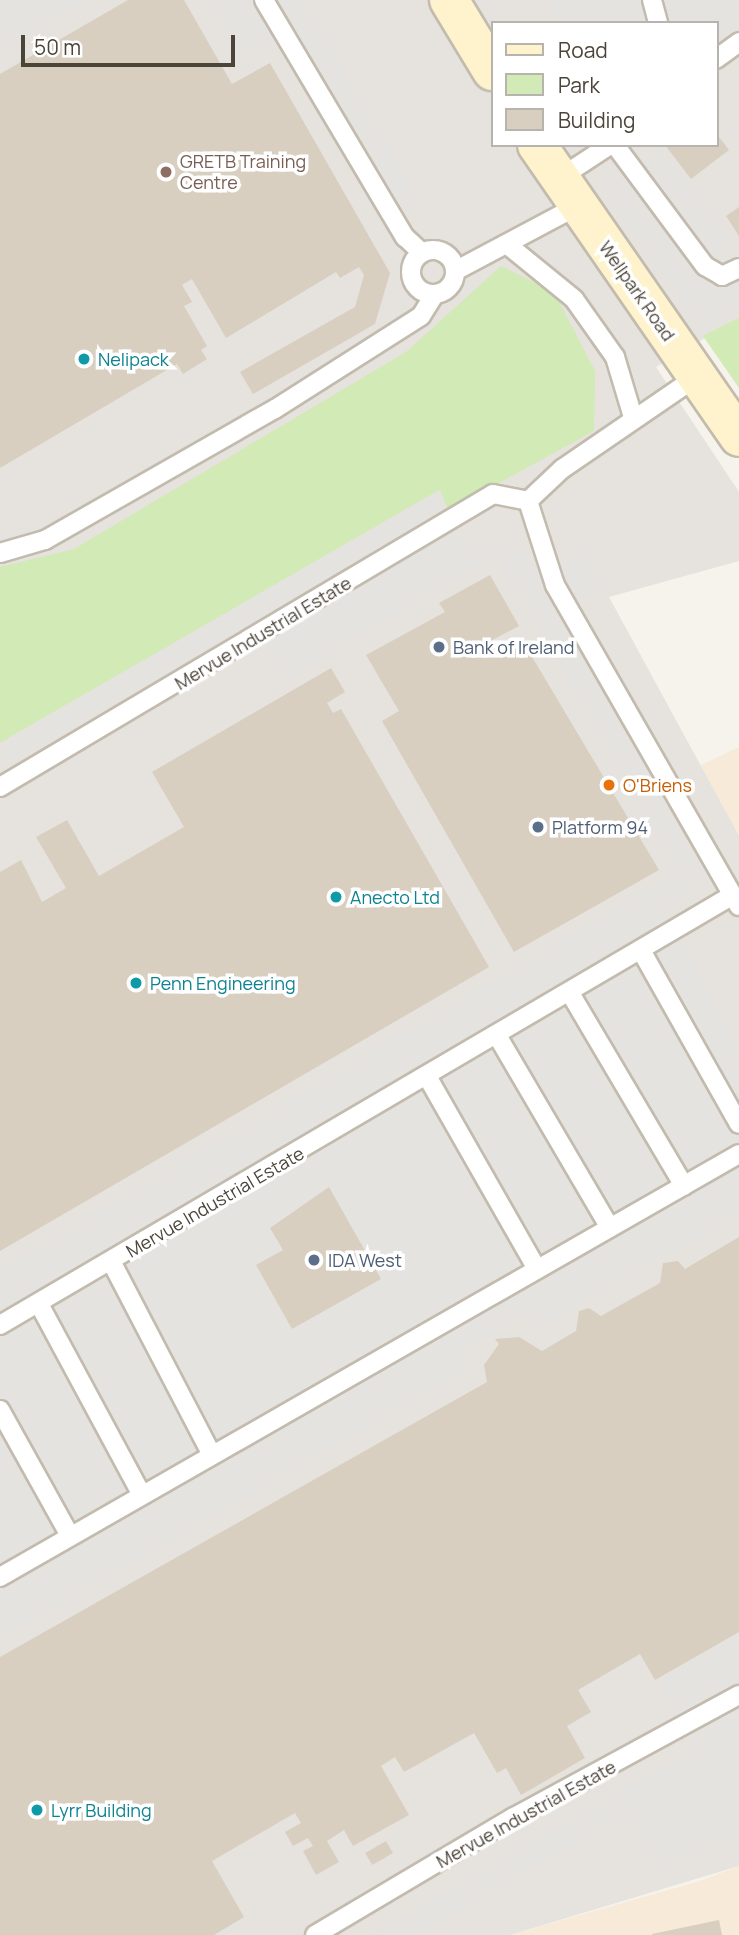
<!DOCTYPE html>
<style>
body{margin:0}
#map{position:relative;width:739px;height:1935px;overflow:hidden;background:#f6f3ec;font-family:Manrope,sans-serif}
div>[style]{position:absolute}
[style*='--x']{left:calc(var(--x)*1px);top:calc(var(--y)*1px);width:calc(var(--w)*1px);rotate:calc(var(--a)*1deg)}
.commercial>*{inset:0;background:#f7ead8}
.industrial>*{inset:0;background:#e6e2dd}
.green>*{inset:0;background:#d2eab5}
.parking>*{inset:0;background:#e5e3e0}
.building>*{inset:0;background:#d8cfc1;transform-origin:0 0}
.roads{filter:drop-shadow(2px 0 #c2bbae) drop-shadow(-2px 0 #c2bbae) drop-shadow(0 2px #c2bbae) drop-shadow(0 -2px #c2bbae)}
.lane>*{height:18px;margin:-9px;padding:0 9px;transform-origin:9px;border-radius:9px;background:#fff}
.lane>.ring{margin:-9px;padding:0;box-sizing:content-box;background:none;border:18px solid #fff;border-radius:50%}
.secondary>*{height:38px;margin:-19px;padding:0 19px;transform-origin:19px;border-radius:19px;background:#fff3cd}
.dots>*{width:19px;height:19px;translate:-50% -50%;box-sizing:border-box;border:4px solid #fff;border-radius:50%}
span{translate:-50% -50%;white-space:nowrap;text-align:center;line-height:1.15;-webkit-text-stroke:7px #fff;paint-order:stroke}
.education-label{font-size:18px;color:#785e54}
.left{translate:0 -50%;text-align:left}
.street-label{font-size:18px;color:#4b4439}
.culture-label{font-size:18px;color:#0d838f}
.service-label{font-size:18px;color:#4e5e75}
.food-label{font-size:18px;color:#c56008}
.legend{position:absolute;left:491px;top:21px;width:228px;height:126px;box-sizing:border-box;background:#fff;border:2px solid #b7b4b0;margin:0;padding:9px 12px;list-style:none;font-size:21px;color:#4b4439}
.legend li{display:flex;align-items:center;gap:14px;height:35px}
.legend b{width:35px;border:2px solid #b7b4b0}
.scale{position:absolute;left:21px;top:35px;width:214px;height:32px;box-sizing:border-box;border:4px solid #4b4439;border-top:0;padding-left:9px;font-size:21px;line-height:24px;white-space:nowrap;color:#4b4439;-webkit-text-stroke:5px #fff;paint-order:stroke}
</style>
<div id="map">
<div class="commercial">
<i style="clip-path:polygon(739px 747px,739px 836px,697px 767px)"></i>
<i style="clip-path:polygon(739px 1866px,739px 1935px,510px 1935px,700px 1881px)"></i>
</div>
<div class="industrial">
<i style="clip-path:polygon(evenodd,0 0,739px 0,739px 318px,656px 367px,739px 492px,739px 561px,609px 597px,739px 836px,739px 1866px,510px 1935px,0 1935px,0 0,492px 23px,716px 23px,716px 145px,492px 145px,492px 23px)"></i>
</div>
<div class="green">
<i style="clip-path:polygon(501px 266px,554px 292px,595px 371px,594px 431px,448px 511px,439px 490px,0 743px,0 567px,74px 549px,406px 352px)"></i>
<i style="clip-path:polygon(739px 318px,739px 388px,703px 336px)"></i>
</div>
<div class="parking">
<i style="clip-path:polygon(0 0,86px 0,0 50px)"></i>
<i style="clip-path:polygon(209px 0,304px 0,417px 198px,399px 209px,294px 27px,241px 58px)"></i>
<i style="clip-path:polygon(551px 0,739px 0,739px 68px,716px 45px,716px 23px,556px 23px)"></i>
<i style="clip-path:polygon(662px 147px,728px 239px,721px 253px,739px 256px,739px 311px,704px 331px,602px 191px)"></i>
<i style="clip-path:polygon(440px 490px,463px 547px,565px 557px,584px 547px,605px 584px,557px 615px,706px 879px,663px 907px,739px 1049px,739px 1214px,535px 1330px,525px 1314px,466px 1348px,475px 1366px,0 1638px,0 1269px,678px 872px,497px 554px,285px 678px,255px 621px,9px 763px,0 743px)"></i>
<i style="clip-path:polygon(739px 1633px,739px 1861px,723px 1838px,655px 1875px,629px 1811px,417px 1935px,372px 1935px,695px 1748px,658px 1680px)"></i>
</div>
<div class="building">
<i style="clip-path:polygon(128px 0,184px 0,232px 84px,270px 63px,390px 273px,375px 324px,253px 394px,240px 372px,355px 307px,364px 275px,359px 267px,340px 278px,336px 272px,226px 338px,192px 279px,182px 285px,192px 302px,184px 306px,207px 346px,201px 350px,207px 359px,183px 374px,177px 364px,0 468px,0 74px)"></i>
<i style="clip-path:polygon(716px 133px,729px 150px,691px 179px,665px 145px,716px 145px)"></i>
<i style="clip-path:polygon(739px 207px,739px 236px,726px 216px)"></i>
<i style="clip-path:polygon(490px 575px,519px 626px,492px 640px,500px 653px,522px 640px,659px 870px,514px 952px,382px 721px,399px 711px,366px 655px,445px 612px,439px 603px)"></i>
<i style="clip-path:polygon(331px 668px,345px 692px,327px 703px,333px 713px,341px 709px,489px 967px,0 1251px,0 872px,21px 860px,42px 902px,66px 888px,36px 837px,67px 820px,99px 876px,184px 827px,152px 772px)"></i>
<i style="clip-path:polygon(329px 1187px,381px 1279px,292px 1329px,256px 1265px,283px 1250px,270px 1228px)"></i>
<i style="clip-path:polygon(739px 1237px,739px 1632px,655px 1680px,640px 1654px,578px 1690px,591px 1712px,567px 1726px,585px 1758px,521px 1795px,506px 1768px,497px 1773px,474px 1733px,404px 1772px,395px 1757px,381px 1766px,409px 1815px,353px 1846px,344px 1830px,327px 1841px,339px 1862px,316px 1875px,303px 1851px,313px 1846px,308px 1838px,293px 1846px,285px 1832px,301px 1823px,295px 1813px,212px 1861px,244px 1917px,214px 1935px,0 1935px,0 1657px,487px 1382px,484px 1365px,499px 1344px,495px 1339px,519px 1337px,542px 1351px,576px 1331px,579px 1311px,589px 1308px,601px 1316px,660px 1283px,663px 1263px,678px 1261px,685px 1269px)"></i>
<i style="left:386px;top:1841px;width:14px;height:24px;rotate:60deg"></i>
<i style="clip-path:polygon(719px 1920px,722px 1935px,652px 1935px,652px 1934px)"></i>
</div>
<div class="roads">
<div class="lane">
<i style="--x:264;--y:0;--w:276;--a:59.3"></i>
<i style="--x:405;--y:237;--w:23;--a:43"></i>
<i style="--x:652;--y:0;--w:24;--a:75"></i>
<i style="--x:716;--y:59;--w:29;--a:-36"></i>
<i style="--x:615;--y:145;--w:151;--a:53.4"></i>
<i style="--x:705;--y:266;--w:20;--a:30"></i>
<i style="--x:722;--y:276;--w:19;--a:-25"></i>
<i style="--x:558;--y:179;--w:62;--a:-33.2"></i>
<i style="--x:509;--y:246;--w:84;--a:39.2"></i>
<i style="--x:574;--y:299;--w:71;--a:54.7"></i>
<i style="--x:615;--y:357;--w:63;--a:73.3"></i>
<i class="ring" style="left:411px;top:250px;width:26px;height:26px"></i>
<i style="--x:455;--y:271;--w:138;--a:-28"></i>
<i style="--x:528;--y:501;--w:88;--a:72.2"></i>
<i style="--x:555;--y:585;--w:370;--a:60.2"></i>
<i style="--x:528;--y:501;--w:47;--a:-43.3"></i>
<i style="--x:562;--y:469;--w:165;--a:-34.4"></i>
<i style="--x:0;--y:553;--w:47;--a:-16.1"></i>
<i style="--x:45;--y:540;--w:265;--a:-29.7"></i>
<i style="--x:275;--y:409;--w:173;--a:-32.5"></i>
<i style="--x:421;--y:316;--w:26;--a:-58"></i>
<i style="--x:0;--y:787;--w:573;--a:-30.72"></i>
<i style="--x:493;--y:494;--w:36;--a:11"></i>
<i style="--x:642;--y:952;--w:197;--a:60.6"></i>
<i style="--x:570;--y:993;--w:224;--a:59.4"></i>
<i style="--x:498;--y:1037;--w:221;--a:59.6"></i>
<i style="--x:428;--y:1078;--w:220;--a:60.3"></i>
<i style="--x:112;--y:1263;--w:216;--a:62.5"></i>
<i style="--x:39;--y:1304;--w:217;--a:61.7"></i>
<i style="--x:0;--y:1325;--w:850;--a:-30.4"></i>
<i style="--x:0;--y:1410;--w:144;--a:60.9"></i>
<i style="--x:0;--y:1577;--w:851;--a:-29.79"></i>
<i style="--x:315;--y:1935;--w:231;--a:-30.7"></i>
<i style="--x:514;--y:1817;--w:256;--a:-28.5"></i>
</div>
<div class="secondary">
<i style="--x:449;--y:0;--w:83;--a:58.8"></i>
<i style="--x:537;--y:145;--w:355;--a:55.3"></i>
</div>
</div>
<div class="dots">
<i style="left:166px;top:172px;background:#8d6e63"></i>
<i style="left:84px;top:359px;background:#0f9aa8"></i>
<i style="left:439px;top:647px;background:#5c6f8a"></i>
<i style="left:609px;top:785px;background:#e8710a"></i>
<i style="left:538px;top:827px;background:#5c6f8a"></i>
<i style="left:336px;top:897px;background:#0f9aa8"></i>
<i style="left:136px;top:983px;background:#0f9aa8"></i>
<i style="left:314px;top:1260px;background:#5c6f8a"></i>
<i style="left:37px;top:1810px;background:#0f9aa8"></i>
</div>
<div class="education-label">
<span class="left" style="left:180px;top:172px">GRETB Training<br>Centre</span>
</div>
<div class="street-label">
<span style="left:637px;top:291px;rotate:55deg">Wellpark Road</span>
<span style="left:263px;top:633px;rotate:-31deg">Mervue Industrial Estate</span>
<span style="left:215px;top:1202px;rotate:-30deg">Mervue Industrial Estate</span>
<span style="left:526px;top:1814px;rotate:-29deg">Mervue Industrial Estate</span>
</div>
<div class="culture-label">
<span class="left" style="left:98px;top:359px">Nelipack</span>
<span class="left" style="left:350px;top:897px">Anecto Ltd</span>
<span class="left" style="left:150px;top:983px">Penn Engineering</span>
<span class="left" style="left:51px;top:1810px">Lyrr Building</span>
</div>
<div class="service-label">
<span class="left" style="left:453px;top:647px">Bank of Ireland</span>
<span class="left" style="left:552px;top:827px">Platform 94</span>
<span class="left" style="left:328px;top:1260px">IDA West</span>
</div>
<div class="food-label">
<span class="left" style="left:623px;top:785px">O'Briens</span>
</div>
<ul class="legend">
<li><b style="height:9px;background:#fff3cd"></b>Road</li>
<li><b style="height:19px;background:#d2eab5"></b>Park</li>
<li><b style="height:19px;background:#d8cfc1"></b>Building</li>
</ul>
<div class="scale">50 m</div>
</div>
